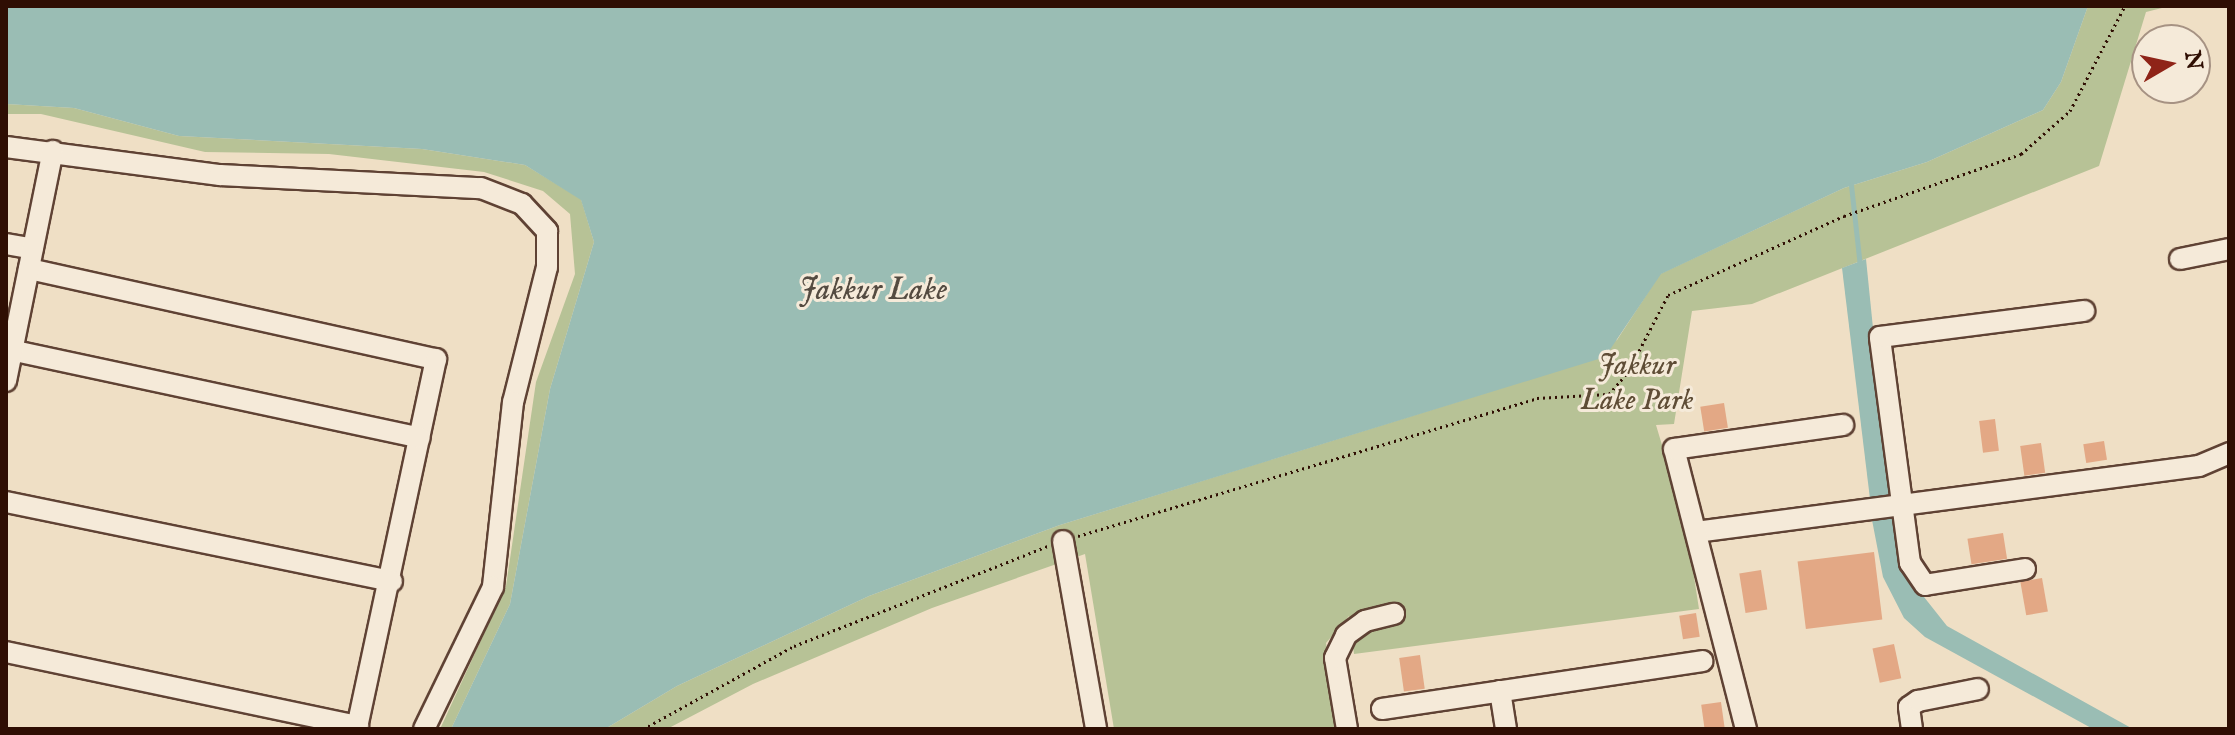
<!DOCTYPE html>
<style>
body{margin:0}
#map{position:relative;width:2235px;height:735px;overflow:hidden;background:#efdfc5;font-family:"IM FELL English",serif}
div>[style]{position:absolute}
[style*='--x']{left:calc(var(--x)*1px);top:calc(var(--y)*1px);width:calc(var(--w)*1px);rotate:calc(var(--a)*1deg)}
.green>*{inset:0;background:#b7c296}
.water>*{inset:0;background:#9abdb4}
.stream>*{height:5px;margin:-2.5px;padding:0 2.5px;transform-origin:2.5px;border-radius:2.5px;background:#9abdb4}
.building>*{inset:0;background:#e3a885;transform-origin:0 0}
.path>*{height:3px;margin-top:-1.5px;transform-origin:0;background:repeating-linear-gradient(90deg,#2f0e03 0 2px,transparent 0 6px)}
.roads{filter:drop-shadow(2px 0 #5f4234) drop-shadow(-2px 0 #5f4234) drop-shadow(0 2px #5f4234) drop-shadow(0 -2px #5f4234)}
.minor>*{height:20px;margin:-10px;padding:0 10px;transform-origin:10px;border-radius:10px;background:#f5ead9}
span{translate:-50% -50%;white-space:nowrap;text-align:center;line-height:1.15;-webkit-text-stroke:6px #f5ead9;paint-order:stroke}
.park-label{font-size:30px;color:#5f4d36;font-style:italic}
.water-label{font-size:32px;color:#544b41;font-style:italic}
.frame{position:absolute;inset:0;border:8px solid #2f0e03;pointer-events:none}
.north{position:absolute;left:2131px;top:24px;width:80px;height:80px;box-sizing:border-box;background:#f5ead9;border:2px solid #a69283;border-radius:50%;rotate:81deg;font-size:22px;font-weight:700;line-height:32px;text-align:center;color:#2f0e03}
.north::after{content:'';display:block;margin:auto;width:28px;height:36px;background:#8f2418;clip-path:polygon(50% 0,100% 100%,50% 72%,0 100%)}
</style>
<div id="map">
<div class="green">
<i style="clip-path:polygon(2088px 6px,2170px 6px,2146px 12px,2099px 166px,1752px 304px,1692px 311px,1674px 424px,1656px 425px,1686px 525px,1699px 609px,1354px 654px,1349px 616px,1326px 643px,1337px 729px,1114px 729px,1085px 554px,932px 608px,753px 684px,667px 729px,605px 729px,677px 686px,869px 596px,1060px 525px,1489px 392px,1617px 340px,1660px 274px,1844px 188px,1927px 162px,2043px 110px,2061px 82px)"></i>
<i style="clip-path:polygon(6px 104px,74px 108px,179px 136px,422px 149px,525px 165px,581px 199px,594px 242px,550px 389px,510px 604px,451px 729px,440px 729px,506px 586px,536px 382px,575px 274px,570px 214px,543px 191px,484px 172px,329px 154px,205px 152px,41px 114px,6px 114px)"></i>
</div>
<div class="water">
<i style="clip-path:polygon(6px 6px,2088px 6px,2061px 82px,2043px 110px,1927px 162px,1844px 188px,1661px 274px,1605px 357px,1060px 525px,869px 596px,677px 686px,605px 729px,451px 729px,510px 604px,550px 389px,594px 242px,581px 200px,525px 165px,422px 149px,179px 136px,74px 108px,6px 104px)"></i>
<i style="clip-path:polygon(1866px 259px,1890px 496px,1870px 499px,1842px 268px)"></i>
<i style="clip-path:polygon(1894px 517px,1901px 568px,1947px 626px,2133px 729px,2093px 729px,1925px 637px,1904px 618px,1883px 577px,1872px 520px)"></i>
</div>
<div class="stream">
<i style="--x:1851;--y:185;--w:81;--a:83.7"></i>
</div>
<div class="building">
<i style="left:1724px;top:403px;width:25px;height:24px;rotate:81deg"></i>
<i style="left:1995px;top:419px;width:32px;height:16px;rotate:83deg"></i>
<i style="left:2104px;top:441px;width:19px;height:21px;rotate:81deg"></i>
<i style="left:2041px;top:443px;width:30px;height:21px;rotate:82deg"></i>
<i style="left:2003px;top:533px;width:26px;height:36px;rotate:81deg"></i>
<i style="left:1874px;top:552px;width:68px;height:77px;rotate:83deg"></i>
<i style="left:1761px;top:570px;width:40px;height:22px;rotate:81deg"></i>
<i style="left:2042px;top:578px;width:34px;height:22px;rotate:80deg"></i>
<i style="left:1696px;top:613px;width:24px;height:17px;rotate:81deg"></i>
<i style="left:1894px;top:644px;width:35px;height:22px;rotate:78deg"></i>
<i style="left:1420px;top:655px;width:34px;height:21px;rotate:82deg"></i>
<i style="left:1721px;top:702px;width:27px;height:20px;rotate:82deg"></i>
</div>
<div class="path">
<i style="--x:1078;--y:536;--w:479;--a:-16.7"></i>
<i style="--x:1537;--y:398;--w:72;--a:-3.2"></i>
<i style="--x:1609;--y:394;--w:29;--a:-49"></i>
<i style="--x:1628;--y:372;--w:87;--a:-62.5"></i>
<i style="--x:1668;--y:295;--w:193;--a:-24.2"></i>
<i style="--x:1844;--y:216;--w:188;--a:-19.3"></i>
<i style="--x:2021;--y:154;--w:65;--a:-41.3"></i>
<i style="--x:2070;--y:111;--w:119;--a:-62.4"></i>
<i style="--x:643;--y:729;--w:172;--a:-28.8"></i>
<i style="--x:794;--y:646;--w:273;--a:-21.5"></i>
</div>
<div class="roads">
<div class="minor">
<i style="--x:6;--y:147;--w:216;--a:7.5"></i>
<i style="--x:220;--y:175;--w:261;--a:2.9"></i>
<i style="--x:481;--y:188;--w:44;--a:21.3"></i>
<i style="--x:522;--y:204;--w:37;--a:47"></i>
<i style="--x:547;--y:231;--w:36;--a:90"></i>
<i style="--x:547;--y:267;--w:139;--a:104.1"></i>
<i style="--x:513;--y:402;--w:186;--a:96.2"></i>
<i style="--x:493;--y:587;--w:158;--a:115.9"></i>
<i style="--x:6;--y:244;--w:27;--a:10"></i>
<i style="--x:2180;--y:259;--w:50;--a:-11.5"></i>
<i style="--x:29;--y:269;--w:417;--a:12.5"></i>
<i style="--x:436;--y:359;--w:378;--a:102.1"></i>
<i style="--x:6;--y:349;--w:423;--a:12.1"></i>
<i style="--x:6;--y:381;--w:235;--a:-78.5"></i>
<i style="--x:6;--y:502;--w:394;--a:11.6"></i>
<i style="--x:1696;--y:532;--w:507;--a:-7.48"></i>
<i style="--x:2199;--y:466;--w:33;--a:-23"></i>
<i style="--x:1063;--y:541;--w:191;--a:80"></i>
<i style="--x:2025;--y:569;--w:101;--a:170.9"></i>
<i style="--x:1925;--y:585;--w:27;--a:-124"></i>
<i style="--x:1910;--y:563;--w:228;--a:-97.6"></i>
<i style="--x:1880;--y:337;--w:206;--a:-7.3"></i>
<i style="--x:6;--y:652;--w:360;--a:11.9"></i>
<i style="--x:1500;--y:691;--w:38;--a:81"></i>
<i style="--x:1382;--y:709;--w:324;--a:-8.5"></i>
<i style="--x:1347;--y:729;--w:72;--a:-99.6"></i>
<i style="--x:1335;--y:658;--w:25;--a:-64"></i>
<i style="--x:1346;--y:635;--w:24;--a:-36"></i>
<i style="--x:1365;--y:621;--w:30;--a:-14"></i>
<i style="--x:1746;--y:729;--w:289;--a:-104.4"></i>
<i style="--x:1674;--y:449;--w:171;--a:-8.1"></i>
<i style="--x:1912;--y:729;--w:22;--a:-98"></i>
<i style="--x:1909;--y:707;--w:11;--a:-34"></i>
<i style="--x:1918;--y:701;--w:61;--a:-11.3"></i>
</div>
</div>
<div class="park-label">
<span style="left:1637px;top:383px">Jakkur<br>Lake Park</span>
</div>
<div class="water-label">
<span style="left:873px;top:291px">Jakkur Lake</span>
</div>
<div class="frame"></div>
<div class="north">N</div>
</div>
